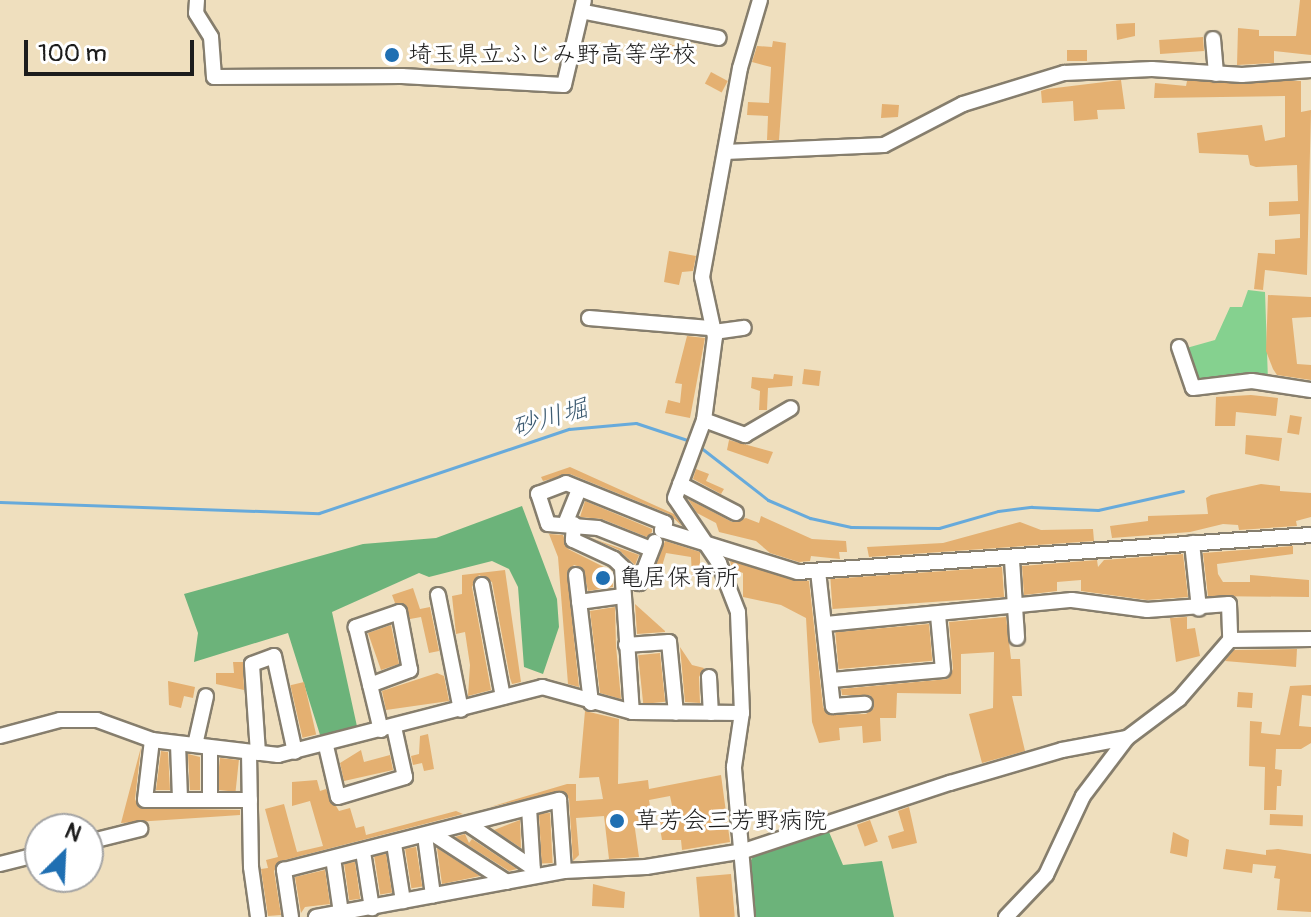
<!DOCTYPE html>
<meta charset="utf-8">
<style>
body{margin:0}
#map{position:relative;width:1311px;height:917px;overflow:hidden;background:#efdfbe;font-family:Pangolin,"Klee One",sans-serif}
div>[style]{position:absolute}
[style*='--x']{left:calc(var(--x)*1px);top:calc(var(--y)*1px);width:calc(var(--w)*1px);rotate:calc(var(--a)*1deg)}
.green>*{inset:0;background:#85d18f}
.forest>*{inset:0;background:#6cb37a}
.stream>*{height:3px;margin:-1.5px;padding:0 1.5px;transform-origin:1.5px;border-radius:1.5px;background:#67aadb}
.building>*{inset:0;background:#e4b071;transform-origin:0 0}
.roads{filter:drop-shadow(2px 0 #867e6d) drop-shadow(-2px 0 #867e6d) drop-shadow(0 2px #867e6d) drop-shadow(0 -2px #867e6d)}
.minor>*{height:14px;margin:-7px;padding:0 7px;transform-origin:7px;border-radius:7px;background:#fff}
.dots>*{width:22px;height:22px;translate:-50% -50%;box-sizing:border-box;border:4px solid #fff;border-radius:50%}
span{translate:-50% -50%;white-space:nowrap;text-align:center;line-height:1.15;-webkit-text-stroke:6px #fff;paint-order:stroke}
.poi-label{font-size:24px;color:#1c1c1c}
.left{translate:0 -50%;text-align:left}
.water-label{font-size:26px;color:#3e5c72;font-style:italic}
.north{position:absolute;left:24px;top:813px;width:80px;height:80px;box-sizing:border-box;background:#fff;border:2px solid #a4a4a4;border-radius:50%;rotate:24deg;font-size:22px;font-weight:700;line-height:32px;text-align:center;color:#1c1c1c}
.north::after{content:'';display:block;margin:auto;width:28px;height:36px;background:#1f6fb2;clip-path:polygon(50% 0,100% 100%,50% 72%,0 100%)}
.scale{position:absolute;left:24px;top:40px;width:170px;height:36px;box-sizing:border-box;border:4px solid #1c1c1c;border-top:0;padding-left:10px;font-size:24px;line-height:28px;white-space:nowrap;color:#1c1c1c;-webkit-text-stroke:6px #fff;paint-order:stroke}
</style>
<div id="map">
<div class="green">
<i style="clip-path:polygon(1248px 290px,1265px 292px,1268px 381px,1199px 386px,1183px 349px,1215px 340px,1230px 307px,1242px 307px)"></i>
</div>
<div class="forest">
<i style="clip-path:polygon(522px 506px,557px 599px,559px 627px,543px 674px,524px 667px,518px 587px,509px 569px,492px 561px,429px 577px,419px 573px,332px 612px,358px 731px,321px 738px,288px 633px,194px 662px,198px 633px,184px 594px,363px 544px,436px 538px)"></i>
<i style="clip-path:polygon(829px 832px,843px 865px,882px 861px,894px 917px,755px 917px,751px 860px,756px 853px)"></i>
</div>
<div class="stream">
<i style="--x:700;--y:447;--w:86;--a:37.9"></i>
<i style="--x:768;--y:500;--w:46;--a:23.2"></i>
<i style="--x:810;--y:518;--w:42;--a:12.4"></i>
<i style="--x:851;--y:527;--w:88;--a:0.7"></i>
<i style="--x:939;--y:528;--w:61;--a:-16.1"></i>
<i style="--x:998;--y:511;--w:34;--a:-7"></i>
<i style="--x:1032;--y:507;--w:66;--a:2.6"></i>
<i style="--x:1098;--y:510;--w:87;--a:-12.6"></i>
<i style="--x:0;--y:502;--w:319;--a:2"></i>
<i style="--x:319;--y:513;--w:264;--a:-18.6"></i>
<i style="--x:569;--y:429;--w:67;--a:-5.1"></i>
<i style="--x:636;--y:423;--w:57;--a:18.4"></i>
</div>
<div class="building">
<i style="clip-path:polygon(1300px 0,1311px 0,1311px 55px,1274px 51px,1274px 63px,1237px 65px,1238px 28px,1259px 30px,1259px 36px,1296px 36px)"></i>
<i style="clip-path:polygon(1135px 23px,1135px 36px,1117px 40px,1116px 24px)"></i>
<i style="left:1203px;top:37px;width:14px;height:44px;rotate:86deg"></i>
<i style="clip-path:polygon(773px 41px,786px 43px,779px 140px,767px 140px,768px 116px,747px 115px,748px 102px,769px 103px,771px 67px,752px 62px,757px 46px,772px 47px)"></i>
<i style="clip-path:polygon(670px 44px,687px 50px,684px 59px,665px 58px)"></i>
<i style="left:1067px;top:50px;width:20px;height:11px"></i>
<i style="left:711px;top:72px;width:19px;height:13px;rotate:28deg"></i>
<i style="clip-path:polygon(1121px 80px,1125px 109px,1097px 110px,1098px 119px,1074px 121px,1073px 101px,1042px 103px,1041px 91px,1047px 89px)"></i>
<i style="clip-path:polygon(1187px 81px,1301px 81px,1301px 112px,1311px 110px,1307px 275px,1265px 270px,1263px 290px,1254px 289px,1258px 253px,1275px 254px,1275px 240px,1300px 238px,1300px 214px,1269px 216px,1269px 202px,1298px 201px,1297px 165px,1256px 167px,1250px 165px,1248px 155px,1199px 153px,1197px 133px,1262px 125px,1265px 141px,1285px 137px,1285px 96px,1154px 98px,1155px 83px,1186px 86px)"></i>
<i style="clip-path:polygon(882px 104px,899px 105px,898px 117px,881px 118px)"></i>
<i style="clip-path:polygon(669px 251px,696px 256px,693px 271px,682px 272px,679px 285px,664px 282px)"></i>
<i style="clip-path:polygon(1268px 295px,1311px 297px,1311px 317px,1292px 318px,1297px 364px,1311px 365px,1311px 380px,1277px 375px,1273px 369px,1266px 351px)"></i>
<i style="clip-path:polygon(687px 336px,705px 338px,690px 418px,665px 413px,668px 400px,680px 403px,682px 384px,675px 383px)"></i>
<i style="left:804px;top:369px;width:17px;height:15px;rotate:7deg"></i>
<i style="clip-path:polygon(774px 374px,793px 376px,792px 386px,768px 388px,767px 410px,759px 410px,760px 391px,751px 388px,752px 377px,773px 379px)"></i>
<i style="clip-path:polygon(1251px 395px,1278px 398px,1276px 416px,1236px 412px,1235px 426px,1215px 426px,1216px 397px)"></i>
<i style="left:1290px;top:415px;width:12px;height:18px;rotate:9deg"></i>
<i style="clip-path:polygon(1246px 435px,1282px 438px,1279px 461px,1245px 454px)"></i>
<i style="clip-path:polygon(729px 440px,773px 452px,768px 464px,727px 450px)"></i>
<i style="clip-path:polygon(570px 467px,674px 514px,682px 526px,669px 514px,570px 474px,543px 481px,541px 477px)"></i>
<i style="clip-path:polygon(696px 469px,709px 474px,706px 481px,724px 489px,721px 494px,693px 479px)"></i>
<i style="clip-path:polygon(1261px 484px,1280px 486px,1280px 491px,1311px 493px,1311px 517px,1296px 521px,1297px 526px,1239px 530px,1238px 525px,1223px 524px,1190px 532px,1112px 538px,1110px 526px,1148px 521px,1148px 516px,1208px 514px,1206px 498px,1211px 495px)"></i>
<i style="clip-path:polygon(688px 499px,732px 522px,746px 518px,759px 523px,761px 516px,812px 539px,846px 541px,847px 552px,839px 552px,840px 559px,811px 556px,810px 561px,799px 562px,770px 553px,756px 541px,719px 532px,716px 523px,697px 513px)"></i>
<i style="clip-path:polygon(585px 501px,652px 529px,652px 532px,647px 537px,602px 519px,580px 517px)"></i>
<i style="clip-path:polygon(1020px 522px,1041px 530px,1093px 529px,1094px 541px,869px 557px,867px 547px,943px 543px)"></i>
<i style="clip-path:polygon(563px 535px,568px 549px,612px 571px,613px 587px,588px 591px,583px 568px,574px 565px,567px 572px,579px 687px,568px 684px,558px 557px,549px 534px)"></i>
<i style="clip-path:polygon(591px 538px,639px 555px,635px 565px,619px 550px)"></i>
<i style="clip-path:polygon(665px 541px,700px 552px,700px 577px,692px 577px,691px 557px,666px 553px,655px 589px,648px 587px)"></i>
<i style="clip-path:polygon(1293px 546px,1293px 554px,1217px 564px,1218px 574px,1223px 582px,1250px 582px,1250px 575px,1309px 580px,1309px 597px,1208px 596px,1203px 553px)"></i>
<i style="clip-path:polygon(1183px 554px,1188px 597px,1147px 600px,1081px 591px,1081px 580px,1057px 582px,1057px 591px,1024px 595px,1022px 566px,1097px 560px,1098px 567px,1104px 560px)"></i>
<i style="clip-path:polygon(730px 561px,809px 581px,823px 707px,829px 715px,866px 714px,874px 708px,870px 695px,842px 695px,841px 689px,948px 679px,953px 669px,949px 622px,1006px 617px,1011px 659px,1020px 659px,1022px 696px,1012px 696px,1025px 751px,982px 763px,969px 714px,993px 708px,994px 652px,961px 654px,961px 694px,897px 693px,896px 718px,880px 718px,881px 741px,863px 743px,862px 726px,839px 728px,840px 740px,819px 743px,812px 722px,806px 618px,781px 605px,743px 597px,743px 573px,732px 569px)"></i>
<i style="left:1002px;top:567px;width:30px;height:172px;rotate:86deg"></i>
<i style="clip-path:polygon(505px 570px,521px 682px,512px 684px,510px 678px,492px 582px,479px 575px,472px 587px,491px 690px,468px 696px,470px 665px,465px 632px,456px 634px,452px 596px,462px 594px,462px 575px)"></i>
<i style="clip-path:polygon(413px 588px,420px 609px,430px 607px,439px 651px,429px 653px,421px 617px,410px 619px,406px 605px,395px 603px,392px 595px)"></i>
<i style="clip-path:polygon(635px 604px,665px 631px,665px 632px,637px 634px)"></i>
<i style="clip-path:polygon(615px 607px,616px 646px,621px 699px,600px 693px,590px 611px)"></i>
<i style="clip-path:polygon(1187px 617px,1187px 629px,1195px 628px,1200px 656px,1176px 662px,1170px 618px)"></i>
<i style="left:929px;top:624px;width:37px;height:94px;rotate:85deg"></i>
<i style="clip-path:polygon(391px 625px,399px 664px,381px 670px,368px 633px)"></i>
<i style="clip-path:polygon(680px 647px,692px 665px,704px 668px,699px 677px,700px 703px,685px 702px)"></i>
<i style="clip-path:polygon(1297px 649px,1296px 667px,1225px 661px,1234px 650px)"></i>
<i style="left:660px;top:653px;width:49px;height:22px;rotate:84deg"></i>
<i style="clip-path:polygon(233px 662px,243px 662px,244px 690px,216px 684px,216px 673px,234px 673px)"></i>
<i style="clip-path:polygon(437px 673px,444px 676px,449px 701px,386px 710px,382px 691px)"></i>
<i style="clip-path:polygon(168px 681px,195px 687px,193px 698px,184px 696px,181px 708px,169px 705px)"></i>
<i style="left:304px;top:682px;width:54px;height:14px;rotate:77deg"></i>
<i style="clip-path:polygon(1311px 685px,1311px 696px,1302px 695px,1299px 726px,1311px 727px,1311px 743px,1301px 749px,1276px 749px,1275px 769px,1282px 770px,1281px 786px,1277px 786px,1276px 810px,1264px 810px,1265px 767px,1249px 766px,1250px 721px,1262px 722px,1261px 733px,1280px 735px,1290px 686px)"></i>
<i style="left:1238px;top:692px;width:15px;height:15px;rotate:4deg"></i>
<i style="clip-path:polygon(585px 711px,619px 719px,618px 784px,648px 780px,649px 789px,721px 775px,730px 842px,682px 850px,681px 840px,662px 840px,658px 817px,674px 815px,670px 796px,649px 800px,652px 818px,634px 822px,639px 857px,609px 859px,604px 816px,576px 818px,579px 855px,573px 861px,569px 799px,563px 791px,490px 807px,567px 784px,576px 784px,576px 801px,603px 799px,599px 777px,579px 778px)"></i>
<i style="clip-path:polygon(428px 734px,434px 769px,424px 771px,422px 763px,413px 765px,411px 756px,419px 754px,420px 736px)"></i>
<i style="clip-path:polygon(141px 747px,135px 799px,139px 808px,240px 810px,240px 815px,121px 823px)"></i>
<i style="clip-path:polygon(361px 750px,364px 762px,390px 755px,393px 770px,344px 781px,340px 763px)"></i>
<i style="clip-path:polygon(161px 751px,168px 752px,170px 790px,156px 790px)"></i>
<i style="clip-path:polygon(188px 754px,200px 757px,200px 790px,190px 790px)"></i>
<i style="left:220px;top:758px;width:19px;height:32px;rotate:6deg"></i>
<i style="clip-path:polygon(317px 780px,320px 791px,326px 789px,339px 811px,350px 808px,356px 828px,364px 826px,366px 835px,456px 811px,463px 814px,281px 861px,274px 871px,281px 915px,268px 916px,261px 869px,268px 868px,266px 860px,278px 857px,265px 809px,284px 804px,297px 852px,323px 846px,310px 801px,292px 806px,292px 782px)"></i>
<i style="clip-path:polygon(909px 807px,917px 843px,892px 849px,888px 836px,904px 831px,898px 811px)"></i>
<i style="left:550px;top:813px;width:50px;height:11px;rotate:87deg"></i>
<i style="left:1270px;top:814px;width:33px;height:11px;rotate:2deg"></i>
<i style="clip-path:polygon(520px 820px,521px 848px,494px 830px)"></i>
<i style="left:870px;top:820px;width:23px;height:14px;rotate:70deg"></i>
<i style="clip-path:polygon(1173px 832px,1189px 840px,1187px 857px,1170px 853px)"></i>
<i style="clip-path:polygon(465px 834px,469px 843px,472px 839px,517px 869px,509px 871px,455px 837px)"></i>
<i style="left:416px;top:847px;width:40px;height:11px;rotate:81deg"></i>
<i style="clip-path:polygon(437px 848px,480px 876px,442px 884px)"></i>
<i style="clip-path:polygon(1226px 849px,1266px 855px,1266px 850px,1278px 849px,1311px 854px,1311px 912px,1277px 910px,1280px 879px,1274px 878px,1276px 866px,1253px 864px,1252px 873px,1223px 869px)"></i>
<i style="left:386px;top:854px;width:39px;height:12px;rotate:81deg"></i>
<i style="left:355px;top:862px;width:37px;height:11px;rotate:82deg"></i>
<i style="clip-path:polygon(325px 870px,330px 904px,305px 907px,301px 913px,295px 877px)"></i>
<i style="left:731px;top:874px;width:43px;height:35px;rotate:85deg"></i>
<i style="clip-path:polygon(593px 884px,625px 892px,624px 908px,592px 906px)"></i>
</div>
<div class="roads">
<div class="minor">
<i style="--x:197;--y:0;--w:13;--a:94"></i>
<i style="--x:196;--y:13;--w:28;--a:58"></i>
<i style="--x:211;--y:37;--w:40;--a:85.7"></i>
<i style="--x:214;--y:77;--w:188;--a:-0.3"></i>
<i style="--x:402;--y:76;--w:162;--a:3.2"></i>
<i style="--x:564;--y:85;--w:87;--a:-76.8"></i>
<i style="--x:585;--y:12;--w:136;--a:11"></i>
<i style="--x:1213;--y:39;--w:35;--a:85"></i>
<i style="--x:725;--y:152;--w:159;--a:-2.5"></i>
<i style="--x:884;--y:145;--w:89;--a:-27.4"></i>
<i style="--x:963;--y:104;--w:106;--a:-17.1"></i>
<i style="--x:1064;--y:73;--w:88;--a:-2.6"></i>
<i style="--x:1152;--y:69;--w:90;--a:3.8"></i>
<i style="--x:1242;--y:75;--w:69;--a:-4.1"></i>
<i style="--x:589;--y:318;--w:121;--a:4.7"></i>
<i style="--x:714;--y:332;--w:30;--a:-8"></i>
<i style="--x:1179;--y:347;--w:43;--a:71.1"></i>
<i style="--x:1193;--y:388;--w:59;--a:-6.8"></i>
<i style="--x:1252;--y:381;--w:60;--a:8.7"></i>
<i style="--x:704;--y:420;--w:44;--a:20.1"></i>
<i style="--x:745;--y:435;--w:53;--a:-30.4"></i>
<i style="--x:680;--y:484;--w:63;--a:27.4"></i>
<i style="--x:565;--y:524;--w:38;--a:-68"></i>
<i style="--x:574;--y:524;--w:16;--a:94"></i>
<i style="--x:573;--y:540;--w:45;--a:24.9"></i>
<i style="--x:614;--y:559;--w:35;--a:44"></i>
<i style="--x:639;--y:583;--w:44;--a:-68.7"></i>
<i style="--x:1192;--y:543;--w:66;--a:83.9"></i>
<i style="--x:651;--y:549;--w:57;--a:-158.4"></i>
<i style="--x:598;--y:528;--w:50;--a:-175.4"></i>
<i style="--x:548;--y:524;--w:32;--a:-108"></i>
<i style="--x:538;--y:494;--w:30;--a:-21"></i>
<i style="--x:566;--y:483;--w:107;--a:22"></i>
<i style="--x:665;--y:523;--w:8;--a:113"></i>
<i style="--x:662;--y:530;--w:142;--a:17.2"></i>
<i style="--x:798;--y:572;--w:514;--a:-4.13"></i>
<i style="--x:1012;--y:560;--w:78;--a:86.3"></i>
<i style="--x:622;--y:567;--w:145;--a:86.1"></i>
<i style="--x:818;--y:571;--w:136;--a:83.7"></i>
<i style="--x:833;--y:706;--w:32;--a:-4"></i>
<i style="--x:576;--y:575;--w:129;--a:83.3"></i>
<i style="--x:482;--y:585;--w:114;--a:79.4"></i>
<i style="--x:438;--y:595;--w:117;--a:78.7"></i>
<i style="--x:579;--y:602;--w:44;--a:-7.8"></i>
<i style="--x:826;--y:624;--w:247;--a:-5.6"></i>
<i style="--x:1072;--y:600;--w:76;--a:7.6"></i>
<i style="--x:1147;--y:610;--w:82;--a:-4.2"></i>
<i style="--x:1229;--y:604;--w:36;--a:88"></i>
<i style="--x:626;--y:645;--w:43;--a:-4"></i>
<i style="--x:669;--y:642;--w:71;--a:84.4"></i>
<i style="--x:709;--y:677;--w:36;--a:87"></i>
<i style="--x:832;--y:680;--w:111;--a:-5.1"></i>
<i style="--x:943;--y:670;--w:55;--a:-95.2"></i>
<i style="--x:370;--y:685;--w:43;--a:-20.6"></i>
<i style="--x:410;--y:670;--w:59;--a:-100.7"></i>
<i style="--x:399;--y:612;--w:46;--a:160.8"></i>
<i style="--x:356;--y:627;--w:106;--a:76.4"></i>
<i style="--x:0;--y:736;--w:62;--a:-14.9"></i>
<i style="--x:60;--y:720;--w:37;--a:0"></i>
<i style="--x:97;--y:720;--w:59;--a:20"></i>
<i style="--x:152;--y:740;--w:127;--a:6.8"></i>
<i style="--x:278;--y:755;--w:273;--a:-14.4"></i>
<i style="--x:542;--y:687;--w:93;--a:15.5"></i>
<i style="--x:632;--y:712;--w:110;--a:0.5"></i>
<i style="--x:152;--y:740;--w:60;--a:96.7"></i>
<i style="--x:145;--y:800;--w:105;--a:0"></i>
<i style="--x:178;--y:744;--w:55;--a:87.9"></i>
<i style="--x:195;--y:745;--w:50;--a:-77.3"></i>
<i style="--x:326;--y:746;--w:52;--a:76.8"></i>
<i style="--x:338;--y:797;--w:70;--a:-16.6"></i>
<i style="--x:405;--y:777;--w:51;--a:-102.4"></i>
<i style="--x:210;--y:748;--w:51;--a:90"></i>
<i style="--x:249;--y:753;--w:114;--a:89"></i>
<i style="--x:251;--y:867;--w:50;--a:82"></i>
<i style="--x:258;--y:753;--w:89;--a:-93.9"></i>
<i style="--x:252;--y:664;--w:23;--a:-20"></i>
<i style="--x:274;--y:656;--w:98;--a:77.7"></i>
<i style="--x:529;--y:808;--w:64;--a:86.4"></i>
<i style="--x:468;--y:824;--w:78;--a:34.1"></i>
<i style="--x:433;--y:834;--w:88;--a:33"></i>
<i style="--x:425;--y:836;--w:60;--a:82.3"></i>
<i style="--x:88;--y:842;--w:54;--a:-14"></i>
<i style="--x:394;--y:844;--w:58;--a:81"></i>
<i style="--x:363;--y:852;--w:57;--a:80.9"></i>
<i style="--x:333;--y:858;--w:56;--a:81.7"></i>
<i style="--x:0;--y:864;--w:41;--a:-14"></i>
<i style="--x:291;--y:917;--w:48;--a:-98.5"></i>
<i style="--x:284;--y:870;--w:284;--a:-14.3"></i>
<i style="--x:559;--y:800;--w:71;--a:86"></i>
<i style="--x:316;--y:917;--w:252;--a:-10.5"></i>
<i style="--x:564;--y:871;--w:82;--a:-2.8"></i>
<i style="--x:646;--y:867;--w:99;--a:-9.3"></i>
<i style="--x:744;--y:851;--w:217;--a:-18.3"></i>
<i style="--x:950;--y:783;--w:117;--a:-16.4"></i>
<i style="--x:1062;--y:750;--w:66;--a:-10.5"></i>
<i style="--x:1127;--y:738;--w:65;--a:-36.9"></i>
<i style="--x:1179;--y:699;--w:78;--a:-49.2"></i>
<i style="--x:1230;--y:640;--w:81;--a:-0.7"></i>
<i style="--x:747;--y:917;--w:151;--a:-95"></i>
<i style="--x:734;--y:767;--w:55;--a:-81.6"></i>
<i style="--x:742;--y:713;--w:101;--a:-92.3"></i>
<i style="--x:738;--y:612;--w:53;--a:-111.2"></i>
<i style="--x:719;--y:563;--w:78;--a:-124.1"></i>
<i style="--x:675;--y:498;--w:83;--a:-69.6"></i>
<i style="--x:704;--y:420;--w:84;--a:-82.5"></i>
<i style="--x:715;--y:337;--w:61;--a:-102.2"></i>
<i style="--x:702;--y:277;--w:212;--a:-79.7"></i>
<i style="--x:740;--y:68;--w:71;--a:-73.6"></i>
<i style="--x:1006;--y:917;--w:58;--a:-46.4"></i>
<i style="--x:1046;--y:875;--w:87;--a:-64.9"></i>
<i style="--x:1083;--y:796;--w:73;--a:-52.8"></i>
</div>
</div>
<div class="dots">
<i style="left:392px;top:55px;background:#1f6fb2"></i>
<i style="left:603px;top:578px;background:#1f6fb2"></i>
<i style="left:617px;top:821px;background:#1f6fb2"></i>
</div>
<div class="poi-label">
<span class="left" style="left:408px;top:55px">埼玉県立ふじみ野高等学校</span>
<span class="left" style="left:619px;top:578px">亀居保育所</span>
<span class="left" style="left:635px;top:821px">草芳会三芳野病院</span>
</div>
<div class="water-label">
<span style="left:550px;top:419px;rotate:-16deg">砂川堀</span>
</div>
<div class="north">N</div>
<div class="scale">100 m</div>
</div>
